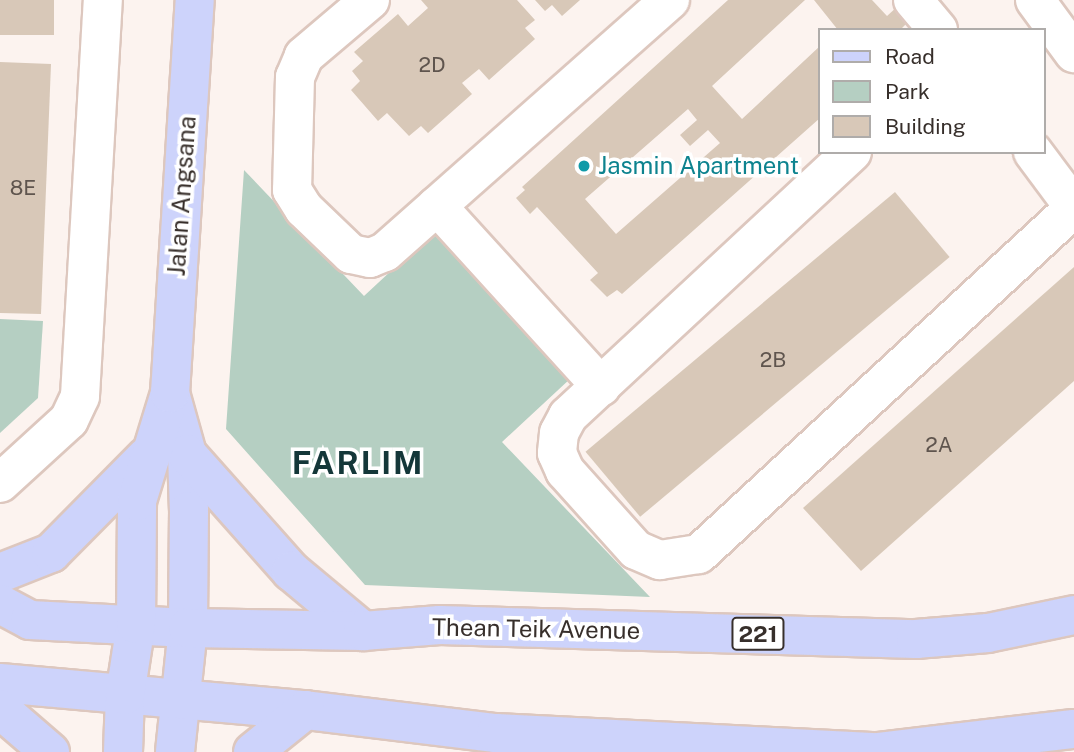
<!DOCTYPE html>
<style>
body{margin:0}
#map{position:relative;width:1074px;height:752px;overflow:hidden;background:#fcf3ef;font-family:"Public Sans",sans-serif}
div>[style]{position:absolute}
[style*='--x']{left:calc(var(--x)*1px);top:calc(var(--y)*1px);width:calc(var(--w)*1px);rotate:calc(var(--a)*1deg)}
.green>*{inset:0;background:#b5cfc2}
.building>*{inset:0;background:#d8c8b8;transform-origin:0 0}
.roads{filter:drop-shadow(2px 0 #ddc7be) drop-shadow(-2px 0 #ddc7be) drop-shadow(0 2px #ddc7be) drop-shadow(0 -2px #ddc7be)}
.minor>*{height:38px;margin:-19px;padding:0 19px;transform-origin:19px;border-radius:19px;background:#fff}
.major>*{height:38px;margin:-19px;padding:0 19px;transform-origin:19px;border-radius:19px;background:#cdd3fb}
.dots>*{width:19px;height:19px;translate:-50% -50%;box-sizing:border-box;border:4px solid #fff;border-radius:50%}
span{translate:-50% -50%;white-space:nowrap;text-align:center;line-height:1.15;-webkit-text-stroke:7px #fff;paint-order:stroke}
.number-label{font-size:21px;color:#5f554e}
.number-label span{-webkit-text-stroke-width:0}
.shield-label span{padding:2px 5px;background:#fff;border:2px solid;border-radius:5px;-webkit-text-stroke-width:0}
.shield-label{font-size:23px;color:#372f2b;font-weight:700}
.culture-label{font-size:24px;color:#0d838f}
.left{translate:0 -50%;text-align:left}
.street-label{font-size:24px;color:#372f2b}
.district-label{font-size:32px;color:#143739;font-weight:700;letter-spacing:2px}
.legend{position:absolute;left:818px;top:28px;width:228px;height:126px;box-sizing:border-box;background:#fff;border:2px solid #afacaa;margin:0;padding:9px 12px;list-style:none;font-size:21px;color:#372f2b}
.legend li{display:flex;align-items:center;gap:14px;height:35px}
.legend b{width:35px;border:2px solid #afacaa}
</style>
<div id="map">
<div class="green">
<i style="clip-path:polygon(244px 170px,364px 296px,434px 231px,571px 378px,502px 442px,650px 597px,365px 585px,226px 429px)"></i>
<i style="clip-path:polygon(0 319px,43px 321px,38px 398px,0 433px)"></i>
</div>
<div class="building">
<i style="left:0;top:0;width:54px;height:35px"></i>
<i style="clip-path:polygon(421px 0,517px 0,535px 20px,525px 28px,535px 39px,489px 80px,479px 69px,462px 83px,472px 94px,428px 133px,421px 126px,409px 136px,387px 113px,378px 121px,351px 90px,360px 81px,352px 71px,363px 61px,354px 52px,398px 14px,408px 26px,428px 8px)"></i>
<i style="clip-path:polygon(535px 0,580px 0,562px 16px,552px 5px,545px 11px)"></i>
<i style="clip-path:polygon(evenodd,728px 0,805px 0,712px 86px,742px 119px,820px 46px,820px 118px,622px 294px,617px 290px,607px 297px,590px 280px,598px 273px,537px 207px,530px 214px,516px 198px,525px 190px,522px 187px,728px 0,688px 109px,697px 120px,680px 135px,690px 146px,708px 130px,720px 143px,616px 234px,585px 199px,688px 109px)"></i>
<i style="clip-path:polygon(814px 0,872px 0,887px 16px,898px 6px,910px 20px,900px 30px,838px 30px)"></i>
<i style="clip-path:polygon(0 62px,51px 64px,41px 314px,0 313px)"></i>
<i style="left:895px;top:192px;width:85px;height:404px;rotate:50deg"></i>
<i style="clip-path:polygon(1074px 267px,1074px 381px,861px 571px,803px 508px)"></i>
</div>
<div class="roads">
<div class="minor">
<i style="--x:370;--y:0;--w:87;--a:139.7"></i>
<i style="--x:304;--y:56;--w:23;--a:113"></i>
<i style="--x:295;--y:77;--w:113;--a:91.5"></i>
<i style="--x:292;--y:190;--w:22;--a:58"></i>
<i style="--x:304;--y:209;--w:65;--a:43.8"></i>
<i style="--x:351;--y:254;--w:19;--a:12"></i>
<i style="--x:370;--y:258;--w:16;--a:-22"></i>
<i style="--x:385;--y:252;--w:69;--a:-41.5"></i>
<i style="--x:437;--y:206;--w:244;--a:47.7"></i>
<i style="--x:913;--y:0;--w:39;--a:50"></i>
<i style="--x:1035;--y:0;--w:66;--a:53.7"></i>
<i style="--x:852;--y:152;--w:388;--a:137.1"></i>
<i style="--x:568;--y:416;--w:19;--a:118"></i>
<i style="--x:559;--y:433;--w:20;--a:96"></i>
<i style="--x:557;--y:453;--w:20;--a:66"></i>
<i style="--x:565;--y:471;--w:106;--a:48.1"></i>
<i style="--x:636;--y:550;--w:26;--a:23"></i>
<i style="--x:660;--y:560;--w:39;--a:-9"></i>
<i style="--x:699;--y:554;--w:510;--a:-42.7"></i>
<i style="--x:1033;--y:152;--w:69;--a:53.3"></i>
<i style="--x:437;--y:206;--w:311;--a:-41.5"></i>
<i style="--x:0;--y:483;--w:93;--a:-42.4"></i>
<i style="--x:69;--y:420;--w:26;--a:-65"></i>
<i style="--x:80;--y:396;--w:397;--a:-86.7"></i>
</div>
<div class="major">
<i style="--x:170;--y:393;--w:63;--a:74.4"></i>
<i style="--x:187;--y:454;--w:57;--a:88"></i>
<i style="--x:189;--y:511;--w:117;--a:90.5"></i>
<i style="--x:188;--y:628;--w:125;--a:96"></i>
<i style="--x:187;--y:454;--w:157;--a:48.4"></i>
<i style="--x:291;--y:571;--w:94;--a:39.8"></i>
<i style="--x:0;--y:573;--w:55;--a:-21.4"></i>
<i style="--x:51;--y:553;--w:135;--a:-45.3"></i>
<i style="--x:0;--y:604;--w:34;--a:28"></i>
<i style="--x:30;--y:620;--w:158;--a:2.9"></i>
<i style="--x:188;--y:628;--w:175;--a:1"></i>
<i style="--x:363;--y:631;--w:77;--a:-4.5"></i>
<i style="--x:440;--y:625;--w:476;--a:1.7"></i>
<i style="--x:916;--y:639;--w:72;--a:-4.8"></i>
<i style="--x:988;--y:633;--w:88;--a:-11.8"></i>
<i style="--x:0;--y:683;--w:306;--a:5.1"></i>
<i style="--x:305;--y:710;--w:192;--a:6.9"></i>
<i style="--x:496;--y:733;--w:376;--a:2.9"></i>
<i style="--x:0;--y:709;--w:66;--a:40.7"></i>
<i style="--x:123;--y:752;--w:57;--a:-88"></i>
<i style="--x:125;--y:695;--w:72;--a:-81.2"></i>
<i style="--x:136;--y:624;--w:123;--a:-89.5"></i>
<i style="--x:137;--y:501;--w:113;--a:-73"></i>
<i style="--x:170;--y:393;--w:394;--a:-86.4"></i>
<i style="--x:253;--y:752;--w:67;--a:-38.9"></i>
<i style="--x:877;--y:752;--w:198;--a:-6.7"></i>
</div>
</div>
<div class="dots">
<i style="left:584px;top:166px;background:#0f9aa8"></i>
</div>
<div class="number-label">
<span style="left:432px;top:65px">2D</span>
<span style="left:23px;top:188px">8E</span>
<span style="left:773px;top:360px">2B</span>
<span style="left:939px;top:445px">2A</span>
</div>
<div class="shield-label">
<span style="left:758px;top:634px">221</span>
</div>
<div class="culture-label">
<span class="left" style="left:598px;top:166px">Jasmin Apartment</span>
</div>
<div class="street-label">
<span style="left:182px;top:196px;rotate:-86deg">Jalan Angsana</span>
<span style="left:536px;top:629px;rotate:1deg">Thean Teik Avenue</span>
</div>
<div class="district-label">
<span style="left:358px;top:463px">FARLIM</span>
</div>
<ul class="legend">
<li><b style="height:9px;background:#cdd3fb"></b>Road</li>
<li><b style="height:19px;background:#b5cfc2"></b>Park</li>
<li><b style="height:19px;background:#d8c8b8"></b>Building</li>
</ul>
</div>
